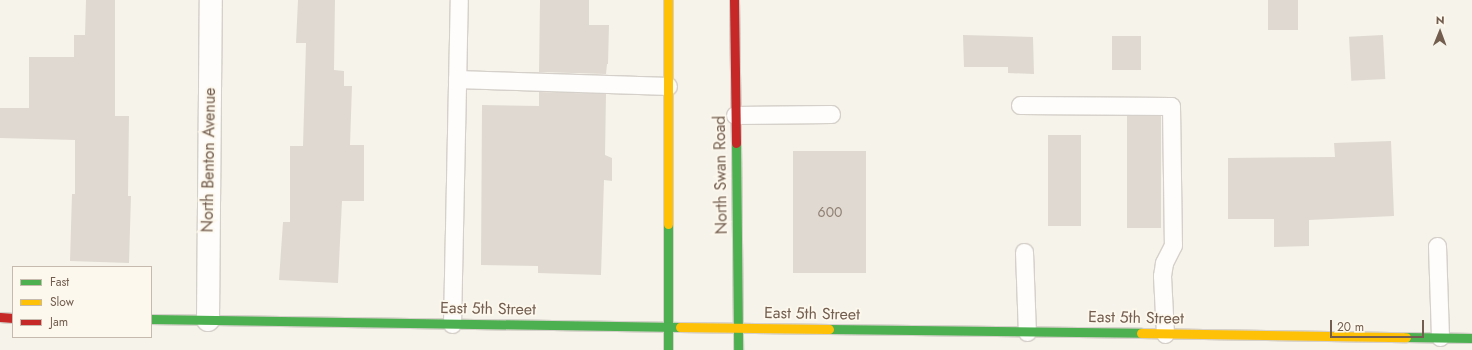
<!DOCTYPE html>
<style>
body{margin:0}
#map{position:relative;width:1472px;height:350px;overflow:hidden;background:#f6f3eb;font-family:Jost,sans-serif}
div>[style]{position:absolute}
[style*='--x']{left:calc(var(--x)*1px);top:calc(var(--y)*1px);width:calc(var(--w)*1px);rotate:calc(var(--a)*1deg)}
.building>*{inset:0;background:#dfd9d1;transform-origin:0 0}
.roads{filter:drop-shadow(1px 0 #d5d0c9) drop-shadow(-1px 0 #d5d0c9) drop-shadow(0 1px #d5d0c9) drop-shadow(0 -1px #d5d0c9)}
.lane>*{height:17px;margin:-8.5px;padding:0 8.5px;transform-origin:8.5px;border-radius:8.5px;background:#fefdfc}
.street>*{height:22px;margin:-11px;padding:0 11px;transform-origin:11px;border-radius:11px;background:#fefdfc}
.fast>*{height:9px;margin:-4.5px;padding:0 4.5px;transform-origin:4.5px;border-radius:4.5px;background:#4caf50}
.slow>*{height:9px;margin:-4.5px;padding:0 4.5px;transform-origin:4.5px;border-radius:4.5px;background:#ffc107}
.jam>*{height:9px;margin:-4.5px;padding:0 4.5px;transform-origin:4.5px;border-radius:4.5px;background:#c62828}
span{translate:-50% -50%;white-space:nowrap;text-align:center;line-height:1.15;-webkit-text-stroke:3.5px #fdf8ed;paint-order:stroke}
.number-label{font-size:14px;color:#907f72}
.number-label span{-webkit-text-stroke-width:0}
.street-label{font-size:16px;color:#725d4e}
.legend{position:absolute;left:12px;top:266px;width:140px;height:72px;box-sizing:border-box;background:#fdf8ed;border:1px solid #c5baad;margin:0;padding:5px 7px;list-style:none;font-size:12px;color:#725d4e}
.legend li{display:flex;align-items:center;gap:8px;height:20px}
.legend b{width:20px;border:1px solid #c5baad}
.north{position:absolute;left:1420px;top:12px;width:40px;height:40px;-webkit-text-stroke:3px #fdf8ed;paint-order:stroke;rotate:1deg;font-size:11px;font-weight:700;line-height:16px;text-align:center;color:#725d4e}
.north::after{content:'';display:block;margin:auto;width:14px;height:18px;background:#725d4e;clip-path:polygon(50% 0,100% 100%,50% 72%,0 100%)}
.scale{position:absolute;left:1330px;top:320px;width:94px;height:18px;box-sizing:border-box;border:2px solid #725d4e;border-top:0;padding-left:5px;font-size:12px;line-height:14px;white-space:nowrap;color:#725d4e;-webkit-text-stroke:3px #fdf8ed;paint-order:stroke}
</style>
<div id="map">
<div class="building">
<i style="clip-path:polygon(86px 0,115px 0,115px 116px,129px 116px,128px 196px,131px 196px,129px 263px,70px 261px,72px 194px,75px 194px,75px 140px,0 138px,0 108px,29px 108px,29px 57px,74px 57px,74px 35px,85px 35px)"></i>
<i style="clip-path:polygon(298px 0,335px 0,334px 70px,344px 71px,344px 86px,352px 86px,350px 145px,364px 145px,364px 201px,342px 201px,338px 283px,279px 280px,283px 222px,290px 222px,290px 146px,303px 146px,306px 43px,296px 43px)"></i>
<i style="clip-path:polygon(540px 0,589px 0,589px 25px,609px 25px,608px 64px,607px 64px,606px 74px,539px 72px)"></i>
<i style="left:1268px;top:0;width:30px;height:30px"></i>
<i style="clip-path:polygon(963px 35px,1033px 37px,1034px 74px,1008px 73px,1008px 67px,964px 67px)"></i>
<i style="left:1383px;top:35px;width:44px;height:34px;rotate:87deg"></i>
<i style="left:1112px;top:36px;width:29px;height:34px"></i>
<i style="clip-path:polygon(539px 92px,606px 94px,605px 155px,612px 158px,612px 181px,604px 180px,601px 275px,538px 273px,538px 266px,481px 265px,482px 105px,539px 106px)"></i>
<i style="left:1127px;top:116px;width:34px;height:112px"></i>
<i style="left:1048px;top:135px;width:33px;height:91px"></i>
<i style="clip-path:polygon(1391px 141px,1394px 216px,1309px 220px,1309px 246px,1274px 247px,1274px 219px,1228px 219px,1228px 158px,1335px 157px,1334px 143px)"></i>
<i style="left:793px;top:151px;width:73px;height:122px"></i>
</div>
<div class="roads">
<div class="lane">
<i style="--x:457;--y:79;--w:211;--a:1.9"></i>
<i style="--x:1020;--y:105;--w:151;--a:0.4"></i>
<i style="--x:1171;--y:106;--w:139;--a:89.2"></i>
<i style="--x:1173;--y:245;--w:20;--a:117"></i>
<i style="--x:1164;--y:263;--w:13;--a:99"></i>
<i style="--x:1162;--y:276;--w:58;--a:87"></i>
<i style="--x:735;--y:115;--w:96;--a:-0.6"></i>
<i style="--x:1437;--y:246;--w:91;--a:88.1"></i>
<i style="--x:1024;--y:252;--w:80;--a:87.9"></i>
<i style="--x:452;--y:324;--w:324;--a:-88.8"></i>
</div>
<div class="street">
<i style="--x:208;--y:320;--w:320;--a:-89.5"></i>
</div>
<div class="fast">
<i style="--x:736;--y:143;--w:207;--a:89.4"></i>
<i style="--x:668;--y:224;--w:126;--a:90"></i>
<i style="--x:151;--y:319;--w:529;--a:0.87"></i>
<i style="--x:829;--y:329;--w:312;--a:0.7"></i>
<i style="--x:1406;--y:337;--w:66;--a:0.9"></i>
</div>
<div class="slow">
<i style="--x:668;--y:0;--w:224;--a:90"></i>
<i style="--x:680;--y:327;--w:149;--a:0.8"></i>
<i style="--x:1141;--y:333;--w:265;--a:0.9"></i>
</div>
<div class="jam">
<i style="--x:734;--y:0;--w:143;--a:89.2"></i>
<i style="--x:0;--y:317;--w:13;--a:4"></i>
</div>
</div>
<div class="number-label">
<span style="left:830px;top:212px">600</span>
</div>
<div class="street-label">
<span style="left:209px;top:160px;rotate:-89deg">North Benton Avenue</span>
<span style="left:721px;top:175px;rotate:-91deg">North Swan Road</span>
<span style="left:488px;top:309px;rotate:1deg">East 5th Street</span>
<span style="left:812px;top:314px;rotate:1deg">East 5th Street</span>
<span style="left:1136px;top:318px;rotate:1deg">East 5th Street</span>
</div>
<ul class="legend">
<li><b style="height:5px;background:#4caf50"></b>Fast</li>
<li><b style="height:5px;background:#ffc107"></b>Slow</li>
<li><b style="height:5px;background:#c62828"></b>Jam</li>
</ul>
<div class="north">N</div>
<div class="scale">20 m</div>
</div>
